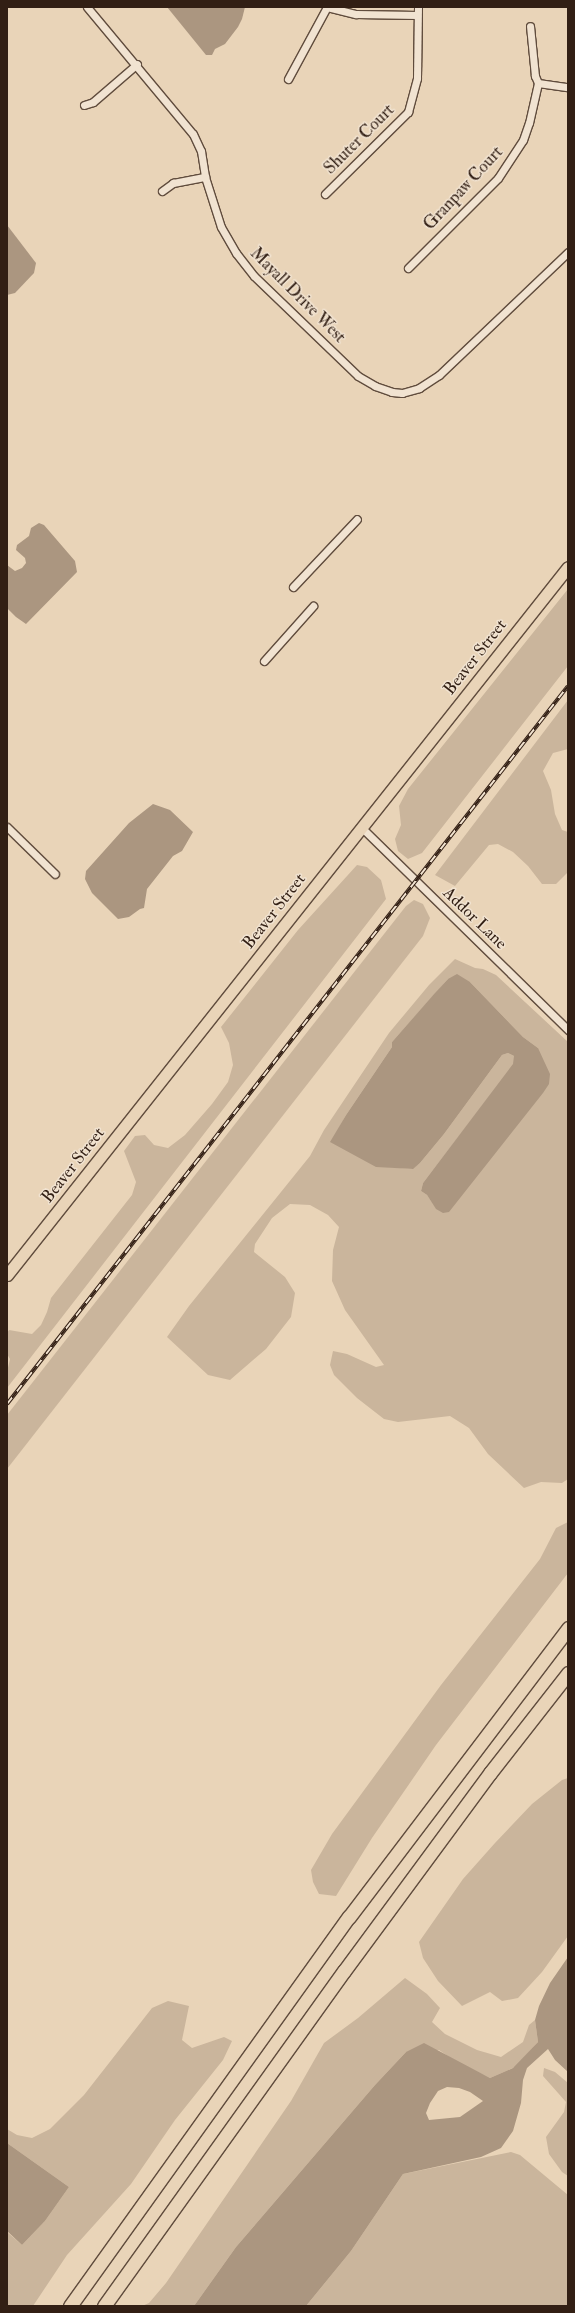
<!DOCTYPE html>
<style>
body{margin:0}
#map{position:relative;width:575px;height:2313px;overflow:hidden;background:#e9d4b8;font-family:"IM FELL Double Pica",serif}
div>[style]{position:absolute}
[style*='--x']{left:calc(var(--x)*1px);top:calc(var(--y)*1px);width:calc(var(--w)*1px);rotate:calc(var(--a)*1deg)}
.green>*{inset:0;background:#cab59c}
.water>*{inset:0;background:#ab9680}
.roads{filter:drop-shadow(1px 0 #604c3d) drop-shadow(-1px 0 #604c3d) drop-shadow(0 1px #604c3d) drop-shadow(0 -1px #604c3d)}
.minor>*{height:7px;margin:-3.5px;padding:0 3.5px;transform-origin:3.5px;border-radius:3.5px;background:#f1e3d1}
.primary>*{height:11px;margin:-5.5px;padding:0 5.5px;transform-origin:5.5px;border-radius:5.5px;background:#e9d4b8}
.motorway>*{height:13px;margin:-6.5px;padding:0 6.5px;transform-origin:6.5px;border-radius:6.5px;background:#e9d4b8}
.rail>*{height:4px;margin-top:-2px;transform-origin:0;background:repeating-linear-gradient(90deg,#f1e3d1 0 8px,#321f14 0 16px);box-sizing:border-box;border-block:1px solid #321f14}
span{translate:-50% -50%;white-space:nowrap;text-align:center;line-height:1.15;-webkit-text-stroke:3px #f1e3d1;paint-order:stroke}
.street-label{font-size:17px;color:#321f14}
.frame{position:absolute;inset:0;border:8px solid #321f14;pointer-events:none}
</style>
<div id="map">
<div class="green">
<i style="clip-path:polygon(568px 589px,568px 666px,422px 853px,408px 859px,398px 851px,395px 839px,401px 825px,399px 806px,408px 789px)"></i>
<i style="clip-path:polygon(568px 700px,568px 749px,553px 753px,543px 771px,551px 790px,555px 814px,562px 830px,568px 832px,568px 872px,556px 884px,542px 884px,528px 866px,513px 852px,498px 844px,489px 845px,455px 886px,435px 875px)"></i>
<i style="clip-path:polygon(357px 865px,367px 867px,381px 880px,386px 899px,7px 1388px,7px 1372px,10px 1359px,7px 1354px,7px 1333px,9px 1330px,32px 1334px,41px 1325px,47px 1312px,51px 1298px,132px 1195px,136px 1182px,124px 1151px,135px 1136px,145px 1135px,154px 1145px,168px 1148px,185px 1135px,212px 1104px,228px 1082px,233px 1065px,229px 1043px,221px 1027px,298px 930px)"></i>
<i style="clip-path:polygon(414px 900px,423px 904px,430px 918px,423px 936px,7px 1469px,7px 1415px,406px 906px)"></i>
<i style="clip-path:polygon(evenodd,455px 959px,475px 968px,483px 969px,496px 975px,568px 1042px,568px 1479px,562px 1483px,541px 1482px,524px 1488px,488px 1454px,469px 1428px,450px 1416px,398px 1422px,384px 1419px,357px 1398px,334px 1375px,330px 1365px,333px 1351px,347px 1354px,376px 1367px,384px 1365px,345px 1310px,332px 1281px,333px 1250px,339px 1227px,328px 1215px,310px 1205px,290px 1204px,272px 1218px,255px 1244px,254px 1252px,285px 1277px,295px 1293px,291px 1317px,266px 1349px,230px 1380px,208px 1375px,167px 1337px,189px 1306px,310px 1156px,324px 1130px,389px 1033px,429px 985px,455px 959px,448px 979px,470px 982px,523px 1037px,538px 1048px,436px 1208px,427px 1195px,421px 1191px,423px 1183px,514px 1064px,514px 1056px,508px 1053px,502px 1055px,444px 1134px,420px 1163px,412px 1169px,388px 1167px,331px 1142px,346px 1115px,392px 1047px,392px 1042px,448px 979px)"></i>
<i style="clip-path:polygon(568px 1522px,568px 1573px,436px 1745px,372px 1838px,336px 1896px,319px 1894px,313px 1882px,311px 1870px,332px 1834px,441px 1685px,540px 1559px,556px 1528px)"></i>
<i style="clip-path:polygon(568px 1778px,568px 1936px,542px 1972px,518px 1998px,502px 2001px,490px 1992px,462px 2006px,438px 1981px,423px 1958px,419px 1942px,463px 1879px,495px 1843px,532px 1804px,562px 1780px)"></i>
<i style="clip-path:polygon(405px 1978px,427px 1994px,440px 2008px,432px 2022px,445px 2034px,477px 2050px,501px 2057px,523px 2042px,529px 2025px,535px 2020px,538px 2042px,515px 2067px,490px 2078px,455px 2061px,439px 2050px,406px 2052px,375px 2085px,236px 2247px,194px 2306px,142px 2306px,149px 2303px,166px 2283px,291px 2101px,324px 2043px,358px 2018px)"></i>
<i style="clip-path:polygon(168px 2001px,189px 2006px,182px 2040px,192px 2048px,224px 2037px,232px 2041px,223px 2060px,175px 2120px,131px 2184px,67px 2255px,33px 2306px,7px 2306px,7px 2232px,22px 2245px,45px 2221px,69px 2187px,7px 2143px,7px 2129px,17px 2135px,32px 2138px,50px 2129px,84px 2095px,152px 2008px)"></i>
<i style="clip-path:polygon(544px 2068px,555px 2072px,568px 2083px,568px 2176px,562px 2172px,549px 2154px,546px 2137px,564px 2112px,566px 2102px,543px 2076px)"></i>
<i style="clip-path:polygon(511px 2152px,520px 2155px,568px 2195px,568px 2306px,306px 2306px,351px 2251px,403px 2174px)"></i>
</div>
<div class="water">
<i style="clip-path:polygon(167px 7px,245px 7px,242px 19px,238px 27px,225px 44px,215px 49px,212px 55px,206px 55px)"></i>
<i style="clip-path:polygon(7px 225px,36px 263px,34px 273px,15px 293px,7px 295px)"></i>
<i style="clip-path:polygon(39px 523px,44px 525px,75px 561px,77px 572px,26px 624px,16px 617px,7px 608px,7px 565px,15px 571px,22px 568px,26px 563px,25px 558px,16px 550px,17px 545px,29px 536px,31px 528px)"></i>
<i style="clip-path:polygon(153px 804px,170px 810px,193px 832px,182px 851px,173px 856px,147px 889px,144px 908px,140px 909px,129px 917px,118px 919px,92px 893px,85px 879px,86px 871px,129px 823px)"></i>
<i style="clip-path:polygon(457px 974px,470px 982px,523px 1037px,538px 1048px,550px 1074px,549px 1084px,543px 1093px,449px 1212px,443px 1213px,436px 1209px,427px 1195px,421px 1191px,423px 1183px,513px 1064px,514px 1056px,508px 1053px,502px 1055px,444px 1134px,420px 1163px,413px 1169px,376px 1167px,330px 1142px,346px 1115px,392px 1047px,392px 1042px,435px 993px,448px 979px)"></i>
<i style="clip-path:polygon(evenodd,568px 1957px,568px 2072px,555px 2060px,548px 2049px,527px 2068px,523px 2080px,521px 2103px,513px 2131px,501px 2148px,481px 2157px,403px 2174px,351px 2251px,306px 2306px,194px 2306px,236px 2247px,375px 2085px,406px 2052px,424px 2043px,490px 2078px,513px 2068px,538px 2042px,535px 2020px,539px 2006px,550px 1983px,568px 1957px,447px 2087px,459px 2088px,470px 2092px,483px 2101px,460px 2117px,429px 2120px,426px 2113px,430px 2103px,438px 2091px,447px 2087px)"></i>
<i style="clip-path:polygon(7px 2143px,69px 2187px,45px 2221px,22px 2245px,7px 2231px)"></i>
</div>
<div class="roads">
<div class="minor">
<i style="--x:87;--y:7;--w:165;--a:50.2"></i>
<i style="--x:193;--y:134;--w:19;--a:65"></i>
<i style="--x:201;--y:151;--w:26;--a:81"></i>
<i style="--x:205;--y:177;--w:52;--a:72.3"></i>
<i style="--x:221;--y:227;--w:30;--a:60"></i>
<i style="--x:236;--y:253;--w:29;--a:52"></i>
<i style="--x:254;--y:276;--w:144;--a:43.9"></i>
<i style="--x:358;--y:376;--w:20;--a:30"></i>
<i style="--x:375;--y:386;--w:18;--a:19"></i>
<i style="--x:392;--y:392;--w:10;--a:6"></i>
<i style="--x:402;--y:393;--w:18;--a:-16"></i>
<i style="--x:419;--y:388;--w:24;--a:-33"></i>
<i style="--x:439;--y:375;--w:178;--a:-43.6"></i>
<i style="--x:288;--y:79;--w:82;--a:-61.6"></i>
<i style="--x:327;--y:7;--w:30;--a:14"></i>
<i style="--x:356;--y:14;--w:61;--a:0.9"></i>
<i style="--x:538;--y:83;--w:30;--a:8"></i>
<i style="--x:84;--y:105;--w:9;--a:-18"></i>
<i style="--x:93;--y:102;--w:58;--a:-40.8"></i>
<i style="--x:162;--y:191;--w:14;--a:-36"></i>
<i style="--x:173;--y:183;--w:33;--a:-11"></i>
<i style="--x:325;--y:194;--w:117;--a:-44.7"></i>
<i style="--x:408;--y:112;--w:35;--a:-75"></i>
<i style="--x:417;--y:78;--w:71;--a:-89.2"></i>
<i style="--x:408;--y:268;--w:127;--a:-45"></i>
<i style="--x:498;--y:178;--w:45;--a:-56.7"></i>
<i style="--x:523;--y:140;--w:18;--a:-71"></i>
<i style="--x:529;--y:123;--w:41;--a:-77.3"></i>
<i style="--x:538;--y:83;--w:8;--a:-113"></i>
<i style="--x:535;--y:76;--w:50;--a:-95.7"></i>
<i style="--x:293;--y:587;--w:93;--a:-46.7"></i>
<i style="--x:264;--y:661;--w:74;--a:-48.3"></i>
<i style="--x:7;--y:827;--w:67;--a:44.4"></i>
<i style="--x:362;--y:828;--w:289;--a:44.4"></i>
</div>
<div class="primary">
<i style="--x:7;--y:1275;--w:903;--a:-51.61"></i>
</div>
<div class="motorway">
<i style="--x:70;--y:2306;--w:479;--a:-54.4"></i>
<i style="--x:349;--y:1917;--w:363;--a:-52.8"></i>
<i style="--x:104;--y:2306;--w:412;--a:-54.4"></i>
<i style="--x:344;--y:1971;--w:246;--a:-53.6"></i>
<i style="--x:490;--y:1773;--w:127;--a:-52"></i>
</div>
</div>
<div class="rail">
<i style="--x:7;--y:1404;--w:911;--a:-52"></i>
</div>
<div class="street-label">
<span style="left:359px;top:139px;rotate:-45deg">Shuter Court</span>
<span style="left:463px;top:188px;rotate:-47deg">Granpaw Court</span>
<span style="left:298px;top:295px;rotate:45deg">Mayall Drive West</span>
<span style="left:475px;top:657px;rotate:-52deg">Beaver Street</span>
<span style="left:274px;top:911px;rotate:-52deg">Beaver Street</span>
<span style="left:475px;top:918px;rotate:44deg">Addor Lane</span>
<span style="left:73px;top:1165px;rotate:-52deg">Beaver Street</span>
</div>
<div class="frame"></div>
</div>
